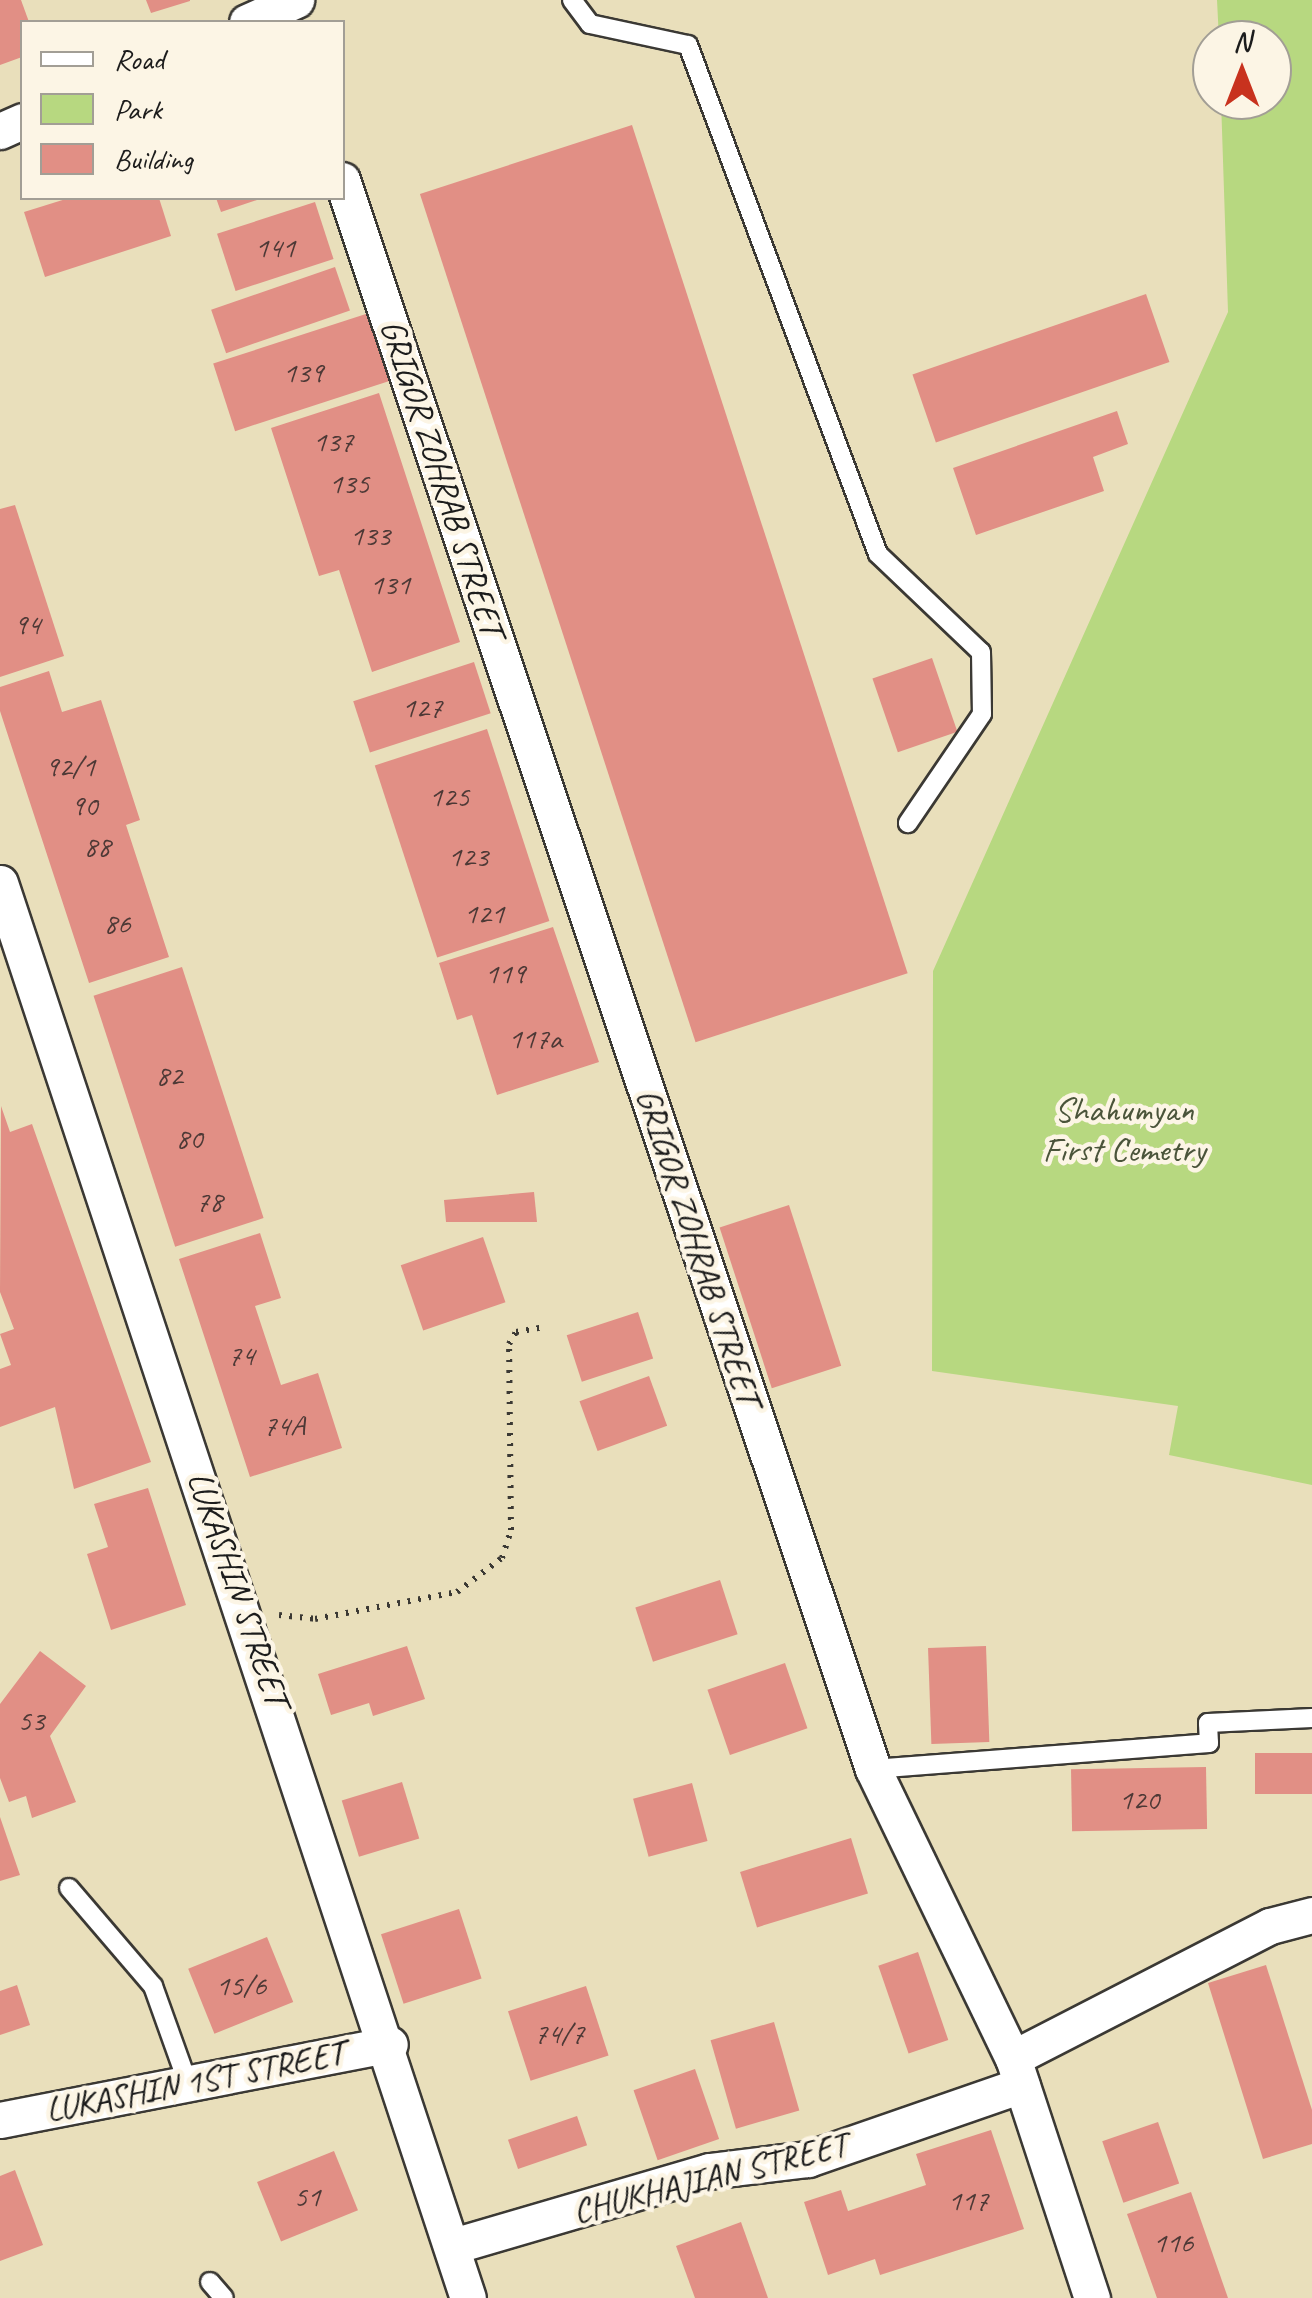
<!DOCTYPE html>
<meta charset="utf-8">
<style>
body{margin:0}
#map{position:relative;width:1312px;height:2298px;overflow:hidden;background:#e9dfbb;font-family:Caveat,sans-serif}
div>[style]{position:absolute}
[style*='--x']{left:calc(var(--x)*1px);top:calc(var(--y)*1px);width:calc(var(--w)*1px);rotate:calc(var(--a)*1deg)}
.green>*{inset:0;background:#b7d880}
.building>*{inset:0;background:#e18f85;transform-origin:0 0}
.path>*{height:6px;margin-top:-3px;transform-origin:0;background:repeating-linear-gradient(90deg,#3b3934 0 2.5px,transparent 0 10.5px)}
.roads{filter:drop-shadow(2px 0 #3b3934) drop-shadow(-2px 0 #3b3934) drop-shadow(0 2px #3b3934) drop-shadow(0 -2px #3b3934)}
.lane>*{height:18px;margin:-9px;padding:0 9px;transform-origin:9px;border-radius:9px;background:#fff}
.street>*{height:35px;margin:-17.5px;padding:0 17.5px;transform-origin:17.5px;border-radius:17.5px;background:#fff}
span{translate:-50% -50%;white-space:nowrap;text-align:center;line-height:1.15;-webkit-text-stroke:9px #fcf5e5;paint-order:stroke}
.number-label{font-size:30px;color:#4d3936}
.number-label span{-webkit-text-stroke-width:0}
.street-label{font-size:35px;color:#1c1c1c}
.park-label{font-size:35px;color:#4a543a}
.legend{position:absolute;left:20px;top:20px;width:325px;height:180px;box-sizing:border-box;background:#fcf5e5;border:2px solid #a29e95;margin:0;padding:12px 18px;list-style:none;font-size:30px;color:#1c1c1c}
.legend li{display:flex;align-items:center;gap:20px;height:50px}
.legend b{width:50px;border:2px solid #a29e95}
.north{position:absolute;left:1192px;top:20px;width:100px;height:100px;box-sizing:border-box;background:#fcf5e5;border:2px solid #a29e95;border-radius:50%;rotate:0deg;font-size:28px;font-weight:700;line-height:40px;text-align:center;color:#1c1c1c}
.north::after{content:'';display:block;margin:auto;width:35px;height:45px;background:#c8321e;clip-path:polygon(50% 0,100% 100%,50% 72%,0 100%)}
</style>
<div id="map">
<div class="green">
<i style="clip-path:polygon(1217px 0,1312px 0,1312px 1485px,1169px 1455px,1178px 1406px,932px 1371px,933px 971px,1228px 312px,1221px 100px,1272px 100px,1272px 40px,1219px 40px)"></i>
</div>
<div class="building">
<i style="clip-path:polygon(0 0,21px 0,29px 22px,22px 57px,0 65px)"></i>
<i style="clip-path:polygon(146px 0,190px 0,190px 1px,151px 13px)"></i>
<i style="left:632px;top:125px;width:892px;height:223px;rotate:72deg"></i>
<i style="clip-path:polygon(69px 198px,159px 198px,171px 236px,45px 277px,24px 212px)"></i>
<i style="clip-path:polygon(216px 198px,263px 198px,221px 212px)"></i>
<i style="left:315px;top:202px;width:60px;height:103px;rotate:72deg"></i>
<i style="left:335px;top:267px;width:46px;height:131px;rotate:71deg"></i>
<i style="left:1146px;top:294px;width:72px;height:247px;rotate:71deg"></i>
<i style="left:372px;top:312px;width:71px;height:167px;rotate:72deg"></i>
<i style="clip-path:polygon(379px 393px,460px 642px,372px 672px,339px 570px,319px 576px,271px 428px)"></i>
<i style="clip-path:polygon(1117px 411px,1128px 444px,1093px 457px,1104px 491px,976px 535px,953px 468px)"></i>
<i style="clip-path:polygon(15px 505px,64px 656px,0 677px,0 509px)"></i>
<i style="left:932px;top:658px;width:78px;height:63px;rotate:71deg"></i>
<i style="left:474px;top:662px;width:54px;height:127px;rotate:72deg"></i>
<i style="clip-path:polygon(49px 671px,62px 712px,101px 700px,140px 820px,126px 825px,169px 957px,89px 983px,0 711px,0 687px)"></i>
<i style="left:487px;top:729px;width:202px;height:118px;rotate:72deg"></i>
<i style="clip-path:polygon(553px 927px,599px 1062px,497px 1095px,472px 1015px,457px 1020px,439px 963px)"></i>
<i style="left:182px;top:967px;width:264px;height:93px;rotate:72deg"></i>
<i style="clip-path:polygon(1px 1106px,10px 1132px,32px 1124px,151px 1462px,74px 1489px,55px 1407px,0 1427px,0 1369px,11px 1365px,0 1334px,14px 1329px,0 1292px)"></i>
<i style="clip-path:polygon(534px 1192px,537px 1222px,446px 1222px,444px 1200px)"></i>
<i style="left:789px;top:1205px;width:169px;height:73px;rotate:72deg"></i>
<i style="clip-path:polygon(260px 1233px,281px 1298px,255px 1306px,281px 1385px,318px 1373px,342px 1448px,250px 1477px,179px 1259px)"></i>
<i style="left:483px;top:1237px;width:69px;height:87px;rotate:71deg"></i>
<i style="left:638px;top:1312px;width:49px;height:75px;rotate:72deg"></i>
<i style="left:649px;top:1376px;width:53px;height:74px;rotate:70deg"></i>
<i style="clip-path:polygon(148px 1488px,186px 1605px,111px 1630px,87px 1554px,108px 1547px,94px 1504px)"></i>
<i style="left:720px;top:1580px;width:57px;height:89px;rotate:72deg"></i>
<i style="clip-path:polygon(407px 1646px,425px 1699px,373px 1716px,369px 1703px,331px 1715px,318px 1674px)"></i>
<i style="left:986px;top:1646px;width:96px;height:58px;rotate:88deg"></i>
<i style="clip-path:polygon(40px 1651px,86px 1686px,50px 1736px,76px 1802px,32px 1818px,26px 1796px,9px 1802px,0 1778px,0 1704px)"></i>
<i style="left:785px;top:1663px;width:69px;height:82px;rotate:71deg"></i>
<i style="left:1255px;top:1753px;width:57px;height:41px"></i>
<i style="left:1206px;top:1767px;width:62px;height:135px;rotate:89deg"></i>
<i style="left:402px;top:1782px;width:59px;height:63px;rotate:73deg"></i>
<i style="left:692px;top:1783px;width:60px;height:61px;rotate:75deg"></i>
<i style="clip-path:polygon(0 1817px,20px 1875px,0 1881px)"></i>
<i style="left:851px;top:1838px;width:58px;height:116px;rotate:73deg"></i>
<i style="left:459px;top:1909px;width:73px;height:82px;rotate:72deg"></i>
<i style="left:267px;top:1937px;width:70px;height:85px;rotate:68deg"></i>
<i style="left:918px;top:1952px;width:93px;height:42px;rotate:71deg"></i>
<i style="clip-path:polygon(1266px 1965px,1312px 2110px,1312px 2144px,1263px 2159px,1208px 1983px)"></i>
<i style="clip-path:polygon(17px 1985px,30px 2025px,0 2035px,0 1991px)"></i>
<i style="left:586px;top:1986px;width:73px;height:82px;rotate:72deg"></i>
<i style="left:774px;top:2022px;width:92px;height:66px;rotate:74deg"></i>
<i style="left:695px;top:2069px;width:74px;height:65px;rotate:71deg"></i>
<i style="left:577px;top:2116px;width:31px;height:73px;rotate:71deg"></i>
<i style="left:1158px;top:2122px;width:65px;height:59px;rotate:71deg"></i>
<i style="clip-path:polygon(991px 2130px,1024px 2229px,880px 2275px,875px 2259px,828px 2275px,804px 2202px,841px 2190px,848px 2211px,926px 2185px,916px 2154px)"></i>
<i style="left:334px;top:2151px;width:64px;height:83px;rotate:68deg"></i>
<i style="clip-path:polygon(15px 2170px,43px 2245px,0 2261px,0 2176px)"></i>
<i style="clip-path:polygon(1191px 2192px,1228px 2298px,1157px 2298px,1127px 2214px)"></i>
<i style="clip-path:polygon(741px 2222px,768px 2298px,695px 2298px,676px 2246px)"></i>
</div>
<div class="path">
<i style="--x:279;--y:1615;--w:36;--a:6"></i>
<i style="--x:315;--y:1619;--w:145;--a:-10.8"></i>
<i style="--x:457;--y:1592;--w:56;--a:-37.1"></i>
<i style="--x:502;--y:1558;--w:29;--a:-72"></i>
<i style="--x:511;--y:1530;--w:186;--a:-90.6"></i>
<i style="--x:509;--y:1344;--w:14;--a:-60"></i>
<i style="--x:516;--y:1332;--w:28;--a:-10"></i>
</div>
<div class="roads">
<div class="lane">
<i style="--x:572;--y:0;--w:30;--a:53"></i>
<i style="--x:590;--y:24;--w:100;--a:12.1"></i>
<i style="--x:688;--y:45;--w:543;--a:69.53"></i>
<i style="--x:878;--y:554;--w:142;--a:43.6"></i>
<i style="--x:981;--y:652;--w:62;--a:89.1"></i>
<i style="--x:982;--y:714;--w:132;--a:124.2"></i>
<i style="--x:873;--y:1769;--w:337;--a:-4.4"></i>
<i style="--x:1209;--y:1743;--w:20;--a:-93"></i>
<i style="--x:1208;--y:1723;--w:104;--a:-2.8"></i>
<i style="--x:69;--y:1888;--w:129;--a:49.4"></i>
<i style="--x:153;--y:1986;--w:104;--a:70.3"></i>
<i style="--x:210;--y:2282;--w:21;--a:49"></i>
</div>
<div class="street">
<i style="--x:247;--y:22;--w:54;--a:-24.2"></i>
<i style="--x:0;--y:131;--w:24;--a:-24"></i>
<i style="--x:342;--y:180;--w:1675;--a:71.52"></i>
<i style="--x:873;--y:1769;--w:321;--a:64.2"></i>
<i style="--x:1013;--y:2058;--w:253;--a:71.8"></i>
<i style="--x:0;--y:883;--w:1490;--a:71.7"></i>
<i style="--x:1013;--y:2058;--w:289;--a:-27.2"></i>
<i style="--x:1270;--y:1926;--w:43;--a:-14.7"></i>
<i style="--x:0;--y:2120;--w:397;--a:-11"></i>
<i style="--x:453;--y:2246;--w:267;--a:-16.3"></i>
<i style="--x:709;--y:2171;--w:100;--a:-6.9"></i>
<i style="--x:808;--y:2159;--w:226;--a:-19.1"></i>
</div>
</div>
<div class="number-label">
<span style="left:275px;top:247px">141</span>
<span style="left:303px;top:372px">139</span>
<span style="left:333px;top:441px">137</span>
<span style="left:349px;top:483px">135</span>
<span style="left:370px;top:535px">133</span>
<span style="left:390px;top:584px">131</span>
<span style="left:27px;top:624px">94</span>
<span style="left:422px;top:707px">127</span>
<span style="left:70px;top:766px">92/1</span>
<span style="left:449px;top:796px">125</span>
<span style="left:84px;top:805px">90</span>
<span style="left:97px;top:846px">88</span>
<span style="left:468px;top:856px">123</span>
<span style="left:484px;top:913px">121</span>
<span style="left:117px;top:923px">86</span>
<span style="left:505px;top:973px">119</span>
<span style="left:535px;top:1038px">117a</span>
<span style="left:169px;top:1075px">82</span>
<span style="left:189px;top:1138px">80</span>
<span style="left:209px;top:1201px">78</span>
<span style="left:241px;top:1355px">74</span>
<span style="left:284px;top:1425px">74А</span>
<span style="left:31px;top:1720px">53</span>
<span style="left:1139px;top:1799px">120</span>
<span style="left:241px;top:1985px">15/6</span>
<span style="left:559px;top:2033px">74/7</span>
<span style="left:307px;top:2196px">51</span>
<span style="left:968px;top:2200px">117</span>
<span style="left:1173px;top:2242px">116</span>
</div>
<div class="street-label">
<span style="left:442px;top:478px;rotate:72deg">GRIGOR ZOHRAB STREET</span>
<span style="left:698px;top:1247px;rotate:72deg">GRIGOR ZOHRAB STREET</span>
<span style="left:238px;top:1589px;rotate:71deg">LUKASHIN STREET</span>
<span style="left:195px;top:2082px;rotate:-11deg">LUKASHIN 1ST STREET</span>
<span style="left:710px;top:2178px;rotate:-14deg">CHUKHAJIAN STREET</span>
</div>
<div class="park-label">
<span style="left:1124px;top:1130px">Shahumyan<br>First Cemetry</span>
</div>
<ul class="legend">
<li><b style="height:12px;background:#fff"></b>Road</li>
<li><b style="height:28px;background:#b7d880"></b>Park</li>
<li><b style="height:28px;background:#e18f85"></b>Building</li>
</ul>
<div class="north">N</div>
</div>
